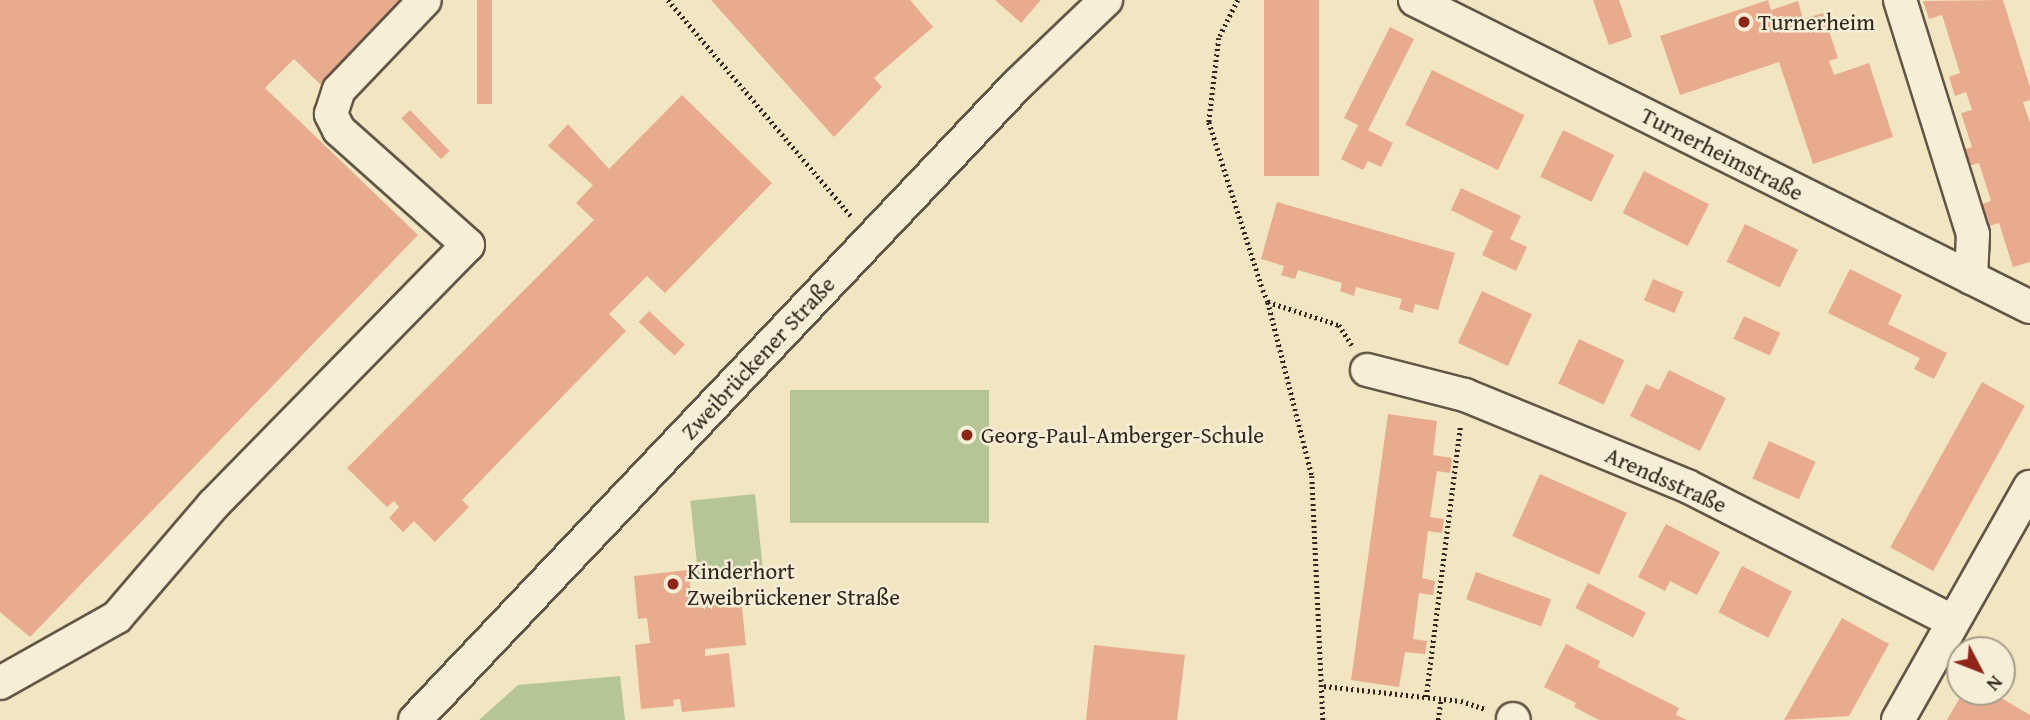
<!DOCTYPE html>
<meta charset="utf-8">
<style>
body{margin:0}
#map{position:relative;width:2030px;height:720px;overflow:hidden;background:#f2e5c1;font-family:"Gentium Book Plus",serif}
div>[style]{position:absolute}
[style*='--x']{left:calc(var(--x)*1px);top:calc(var(--y)*1px);width:calc(var(--w)*1px);rotate:calc(var(--a)*1deg)}
.green>*{inset:0;background:#b6c596;transform-origin:0 0}
.building>*{inset:0;background:#e9ab8d;transform-origin:0 0}
.path>*{height:4.5px;margin-top:-2.25px;transform-origin:0;background:repeating-linear-gradient(90deg,#33261e 0 2px,transparent 0 5.5px)}
.roads{filter:drop-shadow(2px 0 #635647) drop-shadow(-2px 0 #635647) drop-shadow(0 2px #635647) drop-shadow(0 -2px #635647)}
.minor>*{height:32px;margin:-16px;padding:0 16px;transform-origin:16px;border-radius:16px;background:#f7eed7}
.dots>*{width:19px;height:19px;translate:-50% -50%;box-sizing:border-box;border:4px solid #f7eed7;border-radius:50%}
span{translate:-50% -50%;white-space:nowrap;text-align:center;line-height:1.15;-webkit-text-stroke:5px #f7eed7;paint-order:stroke}
.poi-label{font-size:23px;color:#33261e}
.left{translate:0 -50%;text-align:left}
.street-label{font-size:23px;color:#33261e}
.north{position:absolute;left:1946px;top:636px;width:70px;height:70px;box-sizing:border-box;background:#f7eed7;border:2px solid #a99e8d;border-radius:50%;rotate:132deg;font-size:19px;font-weight:700;line-height:28px;text-align:center;color:#33261e}
.north::after{content:'';display:block;margin:auto;width:24px;height:32px;background:#8f2418;clip-path:polygon(50% 0,100% 100%,50% 72%,0 100%)}
</style>
<div id="map">
<div class="green">
<i style="left:790px;top:390px;width:199px;height:133px"></i>
<i style="left:755px;top:494px;width:81px;height:65px;rotate:84deg"></i>
<i style="clip-path:polygon(620px 676px,625px 720px,479px 720px,518px 685px)"></i>
</div>
<div class="building">
<i style="clip-path:polygon(0 0,401px 0,320px 84px,294px 59px,265px 88px,418px 235px,30px 637px,0 612px)"></i>
<i style="left:477px;top:0;width:15px;height:104px"></i>
<i style="clip-path:polygon(711px 0,910px 0,933px 27px,874px 78px,882px 87px,834px 137px)"></i>
<i style="clip-path:polygon(995px 0,1041px 0,1021px 23px)"></i>
<i style="left:1264px;top:0;width:55px;height:176px"></i>
<i style="clip-path:polygon(1593px 0,1619px 0,1632px 37px,1609px 45px)"></i>
<i style="clip-path:polygon(1768px 0,1771px 10px,1798px 1px,1803px 19px,1823px 13px,1838px 58px,1829px 61px,1834px 75px,1869px 63px,1893px 137px,1813px 164px,1779px 62px,1680px 95px,1660px 36px)"></i>
<i style="clip-path:polygon(2003px 0,2030px 87px,2030px 100px,2023px 102px,2030px 123px,2030px 262px,2013px 267px,1999px 223px,1986px 227px,1979px 205px,1991px 201px,1979px 163px,1968px 166px,1963px 150px,1972px 147px,1961px 113px,1972px 110px,1966px 92px,1955px 96px,1949px 77px,1960px 73px,1942px 15px,1929px 19px,1923px 1px)"></i>
<i style="clip-path:polygon(1390px 27px,1414px 39px,1368px 130px,1393px 143px,1381px 167px,1368px 161px,1363px 170px,1341px 159px,1358px 125px,1344px 118px)"></i>
<i style="left:1432px;top:70px;width:103px;height:61px;rotate:26deg"></i>
<i style="clip-path:polygon(682px 95px,772px 183px,665px 293px,647px 276px,609px 314px,626px 331px,462px 500px,469px 507px,435px 542px,414px 521px,403px 532px,389px 518px,399px 507px,394px 501px,387px 507px,347px 468px,594px 220px,576px 203px,593px 185px,548px 146px,568px 124px,609px 169px)"></i>
<i style="left:410px;top:110px;width:57px;height:12px;rotate:46deg"></i>
<i style="left:1563px;top:130px;width:57px;height:52px;rotate:26deg"></i>
<i style="left:1644px;top:171px;width:73px;height:47px;rotate:27deg"></i>
<i style="clip-path:polygon(1461px 188px,1521px 216px,1510px 239px,1527px 247px,1516px 271px,1482px 255px,1493px 231px,1451px 210px)"></i>
<i style="clip-path:polygon(1277px 202px,1455px 253px,1438px 310px,1415px 304px,1413px 313px,1399px 309px,1402px 299px,1356px 287px,1354px 296px,1340px 291px,1342px 283px,1298px 270px,1295px 279px,1281px 275px,1284px 266px,1261px 259px)"></i>
<i style="left:1745px;top:224px;width:59px;height:42px;rotate:26deg"></i>
<i style="clip-path:polygon(1850px 269px,1902px 295px,1888px 324px,1947px 353px,1934px 379px,1914px 369px,1920px 358px,1828px 313px)"></i>
<i style="left:1653px;top:279px;width:33px;height:23px;rotate:23deg"></i>
<i style="left:1482px;top:291px;width:55px;height:57px;rotate:25deg"></i>
<i style="left:649px;top:311px;width:49px;height:15px;rotate:43deg"></i>
<i style="left:1744px;top:316px;width:40px;height:25px;rotate:25deg"></i>
<i style="left:1579px;top:339px;width:50px;height:49px;rotate:25deg"></i>
<i style="clip-path:polygon(1669px 370px,1726px 398px,1700px 451px,1630px 416px,1646px 384px,1659px 390px)"></i>
<i style="left:1982px;top:382px;width:49px;height:189px;rotate:29deg"></i>
<i style="clip-path:polygon(1388px 414px,1437px 421px,1433px 455px,1452px 458px,1450px 473px,1437px 471px,1430px 517px,1444px 519px,1442px 533px,1428px 531px,1422px 578px,1435px 581px,1433px 595px,1419px 593px,1413px 639px,1427px 641px,1425px 654px,1405px 652px,1399px 687px,1351px 680px)"></i>
<i style="left:1769px;top:441px;width:51px;height:41px;rotate:24deg"></i>
<i style="left:1540px;top:474px;width:95px;height:68px;rotate:24deg"></i>
<i style="clip-path:polygon(1666px 524px,1720px 552px,1697px 595px,1670px 581px,1665px 591px,1638px 577px)"></i>
<i style="left:1742px;top:566px;width:56px;height:52px;rotate:27deg"></i>
<i style="clip-path:polygon(688px 570px,691px 595px,740px 591px,746px 645px,705px 649px,705px 656px,729px 653px,735px 707px,682px 712px,680px 699px,673px 700px,674px 706px,641px 709px,635px 645px,650px 643px,647px 618px,638px 619px,634px 576px)"></i>
<i style="left:1476px;top:572px;width:80px;height:29px;rotate:20deg"></i>
<i style="left:1588px;top:583px;width:65px;height:28px;rotate:27deg"></i>
<i style="clip-path:polygon(1842px 618px,1889px 644px,1849px 716px,1784px 720px)"></i>
<i style="clip-path:polygon(1566px 644px,1600px 661px,1598px 667px,1679px 708px,1676px 715px,1687px 720px,1599px 720px,1574px 707px,1576px 703px,1544px 687px)"></i>
<i style="clip-path:polygon(1094px 645px,1185px 655px,1177px 720px,1086px 720px)"></i>
<i style="clip-path:polygon(1963px 692px,1991px 692px,2030px 715px,2030px 720px,1947px 720px)"></i>
</div>
<div class="path">
<i style="--x:668;--y:0;--w:283;--a:49.7"></i>
<i style="--x:1238;--y:0;--w:42;--a:116.6"></i>
<i style="--x:1219;--y:38;--w:85;--a:96.8"></i>
<i style="--x:1209;--y:122;--w:176;--a:72.2"></i>
<i style="--x:1263;--y:290;--w:13;--a:67"></i>
<i style="--x:1268;--y:302;--w:75;--a:17.9"></i>
<i style="--x:1339;--y:325;--w:24;--a:57"></i>
<i style="--x:1268;--y:302;--w:179;--a:75.8"></i>
<i style="--x:1312;--y:476;--w:244;--a:87.4"></i>
<i style="--x:1324;--y:686;--w:138;--a:6.2"></i>
<i style="--x:1461;--y:701;--w:26;--a:18"></i>
<i style="--x:1426;--y:697;--w:272;--a:-82.8"></i>
<i style="--x:1438;--y:720;--w:21;--a:-82"></i>
</div>
<div class="roads">
<div class="minor">
<i style="--x:1415;--y:0;--w:687;--a:26.53"></i>
<i style="--x:1900;--y:0;--w:245;--a:72.7"></i>
<i style="--x:1973;--y:234;--w:44;--a:92.6"></i>
<i style="--x:1367;--y:370;--w:101;--a:14.3"></i>
<i style="--x:1465;--y:395;--w:240;--a:22.3"></i>
<i style="--x:1687;--y:486;--w:297;--a:27"></i>
<i style="--x:0;--y:683;--w:134;--a:-29.4"></i>
<i style="--x:117;--y:617;--w:148;--a:-49.4"></i>
<i style="--x:213;--y:505;--w:364;--a:-45.6"></i>
<i style="--x:468;--y:245;--w:173;--a:-138.3"></i>
<i style="--x:339;--y:130;--w:18;--a:-117"></i>
<i style="--x:331;--y:114;--w:25;--a:-72"></i>
<i style="--x:339;--y:90;--w:124;--a:-46.3"></i>
<i style="--x:1513;--y:719;--w:1;--a:45"></i>
<i style="--x:415;--y:720;--w:876;--a:-46.53"></i>
<i style="--x:1018;--y:84;--w:122;--a:-43.7"></i>
<i style="--x:1898;--y:720;--w:268;--a:-60.5"></i>
</div>
</div>
<div class="dots">
<i style="left:1744px;top:22px;background:#8f2418"></i>
<i style="left:967px;top:435px;background:#8f2418"></i>
<i style="left:673px;top:584px;background:#8f2418"></i>
</div>
<div class="poi-label">
<span class="left" style="left:1758px;top:22px">Turnerheim</span>
<span class="left" style="left:981px;top:435px">Georg-Paul-Amberger-Schule</span>
<span class="left" style="left:687px;top:584px">Kinderhort<br>Zweibrückener Straße</span>
</div>
<div class="street-label">
<span style="left:1722px;top:154px;rotate:27deg">Turnerheimstraße</span>
<span style="left:758px;top:358px;rotate:-47deg">Zweibrückener Straße</span>
<span style="left:1666px;top:480px;rotate:24deg">Arendsstraße</span>
</div>
<div class="north">N</div>
</div>
